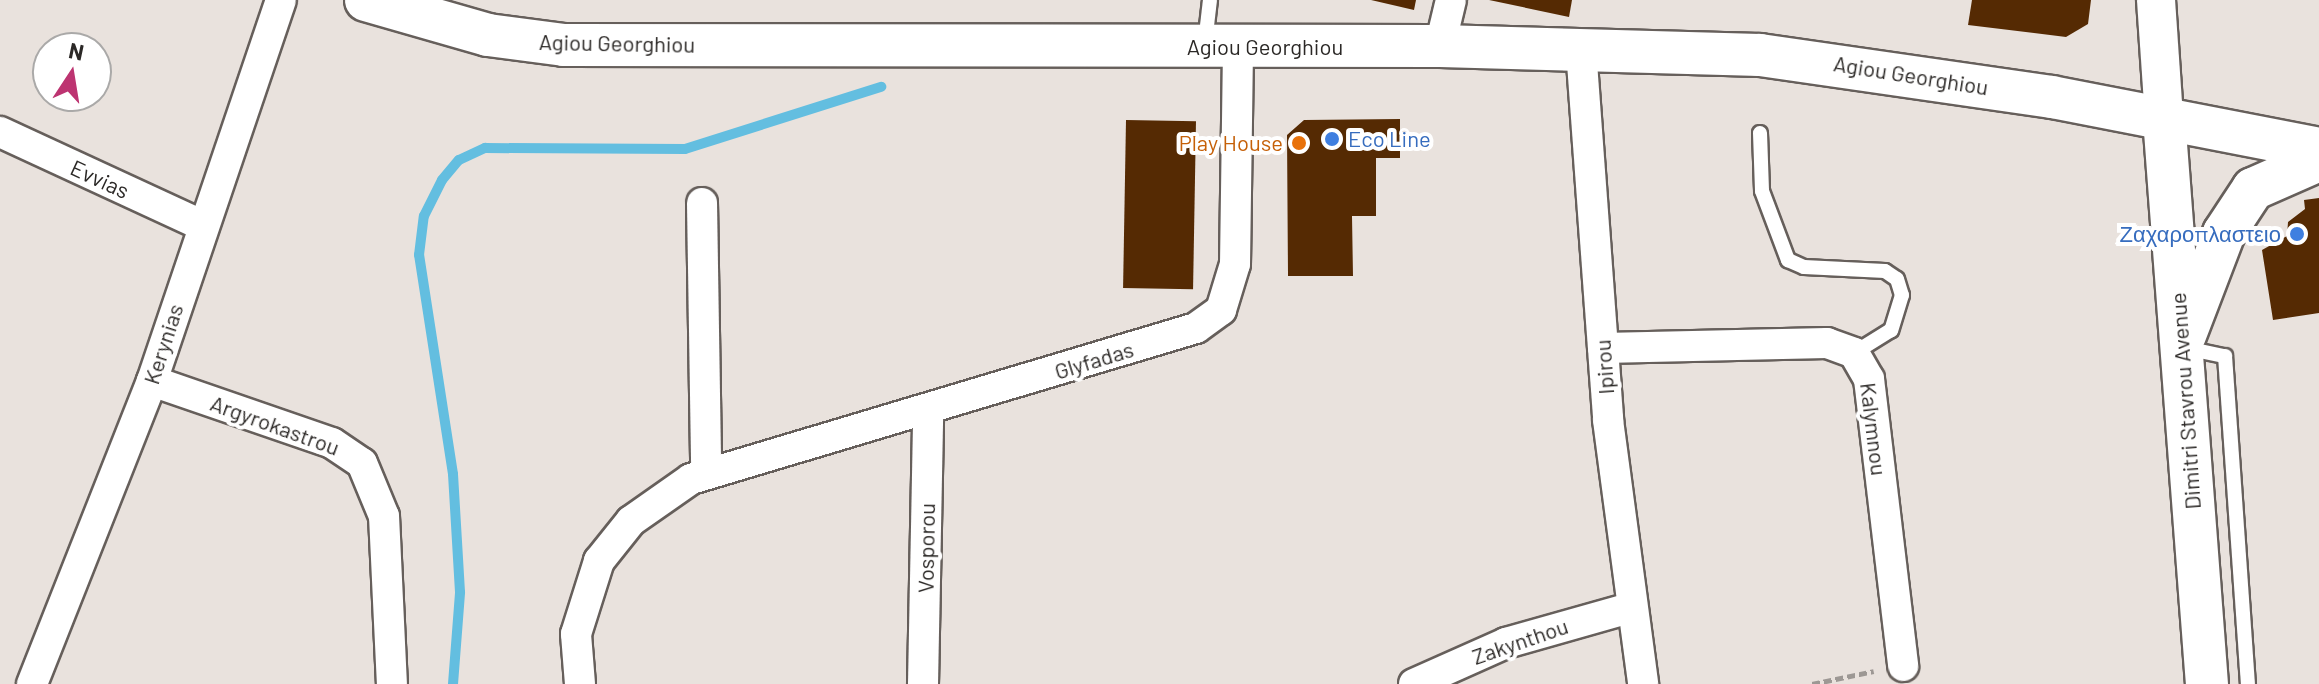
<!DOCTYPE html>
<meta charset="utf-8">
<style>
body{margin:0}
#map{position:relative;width:2319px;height:684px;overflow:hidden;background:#e9e2dd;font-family:Barlow,sans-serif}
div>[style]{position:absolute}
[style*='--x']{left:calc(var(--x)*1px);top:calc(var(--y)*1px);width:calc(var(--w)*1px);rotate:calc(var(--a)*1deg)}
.stream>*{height:10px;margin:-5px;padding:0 5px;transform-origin:5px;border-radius:5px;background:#63bee0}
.building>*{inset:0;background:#552a03;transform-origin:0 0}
.path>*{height:5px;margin-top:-2.5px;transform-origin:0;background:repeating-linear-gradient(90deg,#9d9894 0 8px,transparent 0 12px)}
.roads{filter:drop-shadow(2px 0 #665f5b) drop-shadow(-2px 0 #665f5b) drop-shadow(0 2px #665f5b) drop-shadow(0 -2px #665f5b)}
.service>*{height:14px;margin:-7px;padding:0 7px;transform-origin:7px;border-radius:7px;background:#fff}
.minor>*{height:30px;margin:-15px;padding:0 15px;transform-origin:15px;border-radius:15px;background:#fff}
.tertiary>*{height:38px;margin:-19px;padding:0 19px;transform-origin:19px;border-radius:19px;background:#fff}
.secondary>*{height:42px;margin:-21px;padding:0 21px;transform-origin:21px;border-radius:21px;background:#fff}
.dots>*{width:22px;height:22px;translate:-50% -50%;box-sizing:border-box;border:4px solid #fff;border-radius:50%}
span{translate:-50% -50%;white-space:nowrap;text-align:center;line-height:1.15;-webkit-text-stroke:8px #fff;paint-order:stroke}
.street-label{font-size:22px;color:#2b2826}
.shop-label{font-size:22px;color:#366cbe}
.left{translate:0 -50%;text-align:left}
.right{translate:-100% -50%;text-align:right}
.food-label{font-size:22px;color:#c56008}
.north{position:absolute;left:32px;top:32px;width:80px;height:80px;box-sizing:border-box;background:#fff;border:2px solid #aaa9a8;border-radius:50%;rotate:12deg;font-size:22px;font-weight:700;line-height:32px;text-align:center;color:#2b2826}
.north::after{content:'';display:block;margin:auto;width:28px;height:36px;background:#bd3471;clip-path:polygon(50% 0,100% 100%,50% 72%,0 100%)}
</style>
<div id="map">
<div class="stream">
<i style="--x:453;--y:684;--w:92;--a:-85.6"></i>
<i style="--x:460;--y:592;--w:118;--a:-93.4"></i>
<i style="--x:453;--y:474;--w:222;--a:-98.8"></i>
<i style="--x:419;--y:255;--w:39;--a:-83"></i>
<i style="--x:424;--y:216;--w:40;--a:-63.4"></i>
<i style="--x:442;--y:180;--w:26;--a:-50"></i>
<i style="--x:459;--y:160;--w:29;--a:-25"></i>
<i style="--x:485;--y:148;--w:200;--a:0.3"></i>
<i style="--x:685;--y:149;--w:206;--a:-17.6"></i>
</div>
<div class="building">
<i style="clip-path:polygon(1371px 0,1416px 0,1414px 10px)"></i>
<i style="clip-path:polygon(1489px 0,1572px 0,1569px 17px)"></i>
<i style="clip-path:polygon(1972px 0,2091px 0,2088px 24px,2066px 37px,1968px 25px)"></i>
<i style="clip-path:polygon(1400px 119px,1400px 158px,1376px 158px,1376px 216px,1352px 216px,1353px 276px,1288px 276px,1287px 135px,1304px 120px)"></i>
<i style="left:1126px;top:120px;width:70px;height:168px;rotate:1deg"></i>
<i style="clip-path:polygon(2319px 198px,2319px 313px,2273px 320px,2262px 250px,2287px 236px,2288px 222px,2305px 209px,2304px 200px)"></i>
</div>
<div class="path">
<i style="--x:1812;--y:684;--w:63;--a:-11.8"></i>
</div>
<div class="roads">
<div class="service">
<i style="--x:1205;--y:43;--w:43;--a:-83.4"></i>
<i style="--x:1760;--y:133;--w:58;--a:88"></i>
<i style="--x:1762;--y:191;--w:74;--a:69.4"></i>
<i style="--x:1788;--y:260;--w:17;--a:24"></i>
<i style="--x:1804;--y:267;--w:81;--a:2.8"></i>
<i style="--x:1885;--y:271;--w:14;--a:34"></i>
<i style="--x:1897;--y:279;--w:17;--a:73"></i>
<i style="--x:1902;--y:295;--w:37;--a:107"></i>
<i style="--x:1891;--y:330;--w:44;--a:148.1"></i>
<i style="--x:2186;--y:348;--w:40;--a:12"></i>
<i style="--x:2225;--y:356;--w:329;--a:86"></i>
</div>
<div class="minor">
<i style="--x:1440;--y:46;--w:47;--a:-76.6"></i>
<i style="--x:1581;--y:49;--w:372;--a:85.8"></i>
<i style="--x:1608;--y:420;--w:266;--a:82.4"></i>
<i style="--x:0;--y:132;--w:221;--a:24.8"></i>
<i style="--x:702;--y:203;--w:269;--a:89.1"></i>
<i style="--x:1603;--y:348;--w:224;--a:-1.3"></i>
<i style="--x:1827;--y:343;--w:29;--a:20"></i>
<i style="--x:1854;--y:353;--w:30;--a:60"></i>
<i style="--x:1869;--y:379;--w:289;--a:83.2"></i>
<i style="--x:152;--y:381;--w:190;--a:19"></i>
<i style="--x:332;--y:443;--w:36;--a:34"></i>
<i style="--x:362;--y:463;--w:57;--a:67.5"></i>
<i style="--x:384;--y:516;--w:168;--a:87.3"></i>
<i style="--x:32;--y:684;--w:326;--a:-68.4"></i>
<i style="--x:152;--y:381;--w:402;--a:-71.3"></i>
<i style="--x:580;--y:684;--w:50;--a:-94.6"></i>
<i style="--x:576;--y:634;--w:77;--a:-72.5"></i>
<i style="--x:599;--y:561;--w:51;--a:-51.3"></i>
<i style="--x:631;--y:521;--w:73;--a:-35"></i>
<i style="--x:691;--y:479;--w:527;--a:-16.65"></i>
<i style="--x:1196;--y:328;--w:31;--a:-36"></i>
<i style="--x:1221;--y:310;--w:48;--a:-73.1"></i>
<i style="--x:1235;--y:264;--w:216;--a:-89.2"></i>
<i style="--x:923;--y:684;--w:272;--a:-88.9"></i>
<i style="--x:1414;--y:684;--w:101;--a:-24"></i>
<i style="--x:1506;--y:643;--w:129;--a:-15.8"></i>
</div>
<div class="tertiary">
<i style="--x:2156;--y:0;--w:118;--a:86.1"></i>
</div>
<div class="secondary">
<i style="--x:366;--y:0;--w:127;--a:16"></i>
<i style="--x:488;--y:35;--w:77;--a:7.5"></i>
<i style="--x:564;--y:45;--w:876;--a:0.07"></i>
<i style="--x:1440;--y:46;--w:320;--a:1.6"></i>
<i style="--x:1760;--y:55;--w:295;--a:8.2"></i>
<i style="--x:2052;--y:97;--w:272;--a:11"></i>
<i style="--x:2164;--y:118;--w:568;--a:85.66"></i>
<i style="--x:2185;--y:335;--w:109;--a:-69.1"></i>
<i style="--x:2224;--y:233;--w:53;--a:-56.6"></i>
<i style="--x:2253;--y:189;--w:72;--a:-23.7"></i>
</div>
</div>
<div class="dots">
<i style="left:1332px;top:139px;background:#3f7fe0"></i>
<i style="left:1299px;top:143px;background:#e8710a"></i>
<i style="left:2297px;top:234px;background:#3f7fe0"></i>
</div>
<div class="street-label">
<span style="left:617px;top:43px;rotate:1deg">Agiou Georghiou</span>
<span style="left:1265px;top:47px">Agiou Georghiou</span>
<span style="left:1911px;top:75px;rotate:9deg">Agiou Georghiou</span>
<span style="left:100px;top:179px;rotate:25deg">Evvias</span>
<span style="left:163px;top:344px;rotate:-72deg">Kerynias</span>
<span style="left:1094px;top:360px;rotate:-17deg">Glyfadas</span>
<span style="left:1604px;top:367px;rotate:-94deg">Ipirou</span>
<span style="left:2185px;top:401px;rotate:-94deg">Dimitri Stavrou Avenue</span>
<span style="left:275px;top:425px;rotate:20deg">Argyrokastrou</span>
<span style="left:1874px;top:429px;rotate:83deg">Kalymnou</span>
<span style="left:926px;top:548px;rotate:-89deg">Vosporou</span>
<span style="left:1520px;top:641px;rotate:-19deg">Zakynthou</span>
</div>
<div class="shop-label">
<span class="left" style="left:1348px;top:139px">Eco Line</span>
<span class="right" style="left:2281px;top:234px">Ζαχαροπλαστειο</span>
</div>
<div class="food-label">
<span class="right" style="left:1283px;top:143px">Play House</span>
</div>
<div class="north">N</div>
</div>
